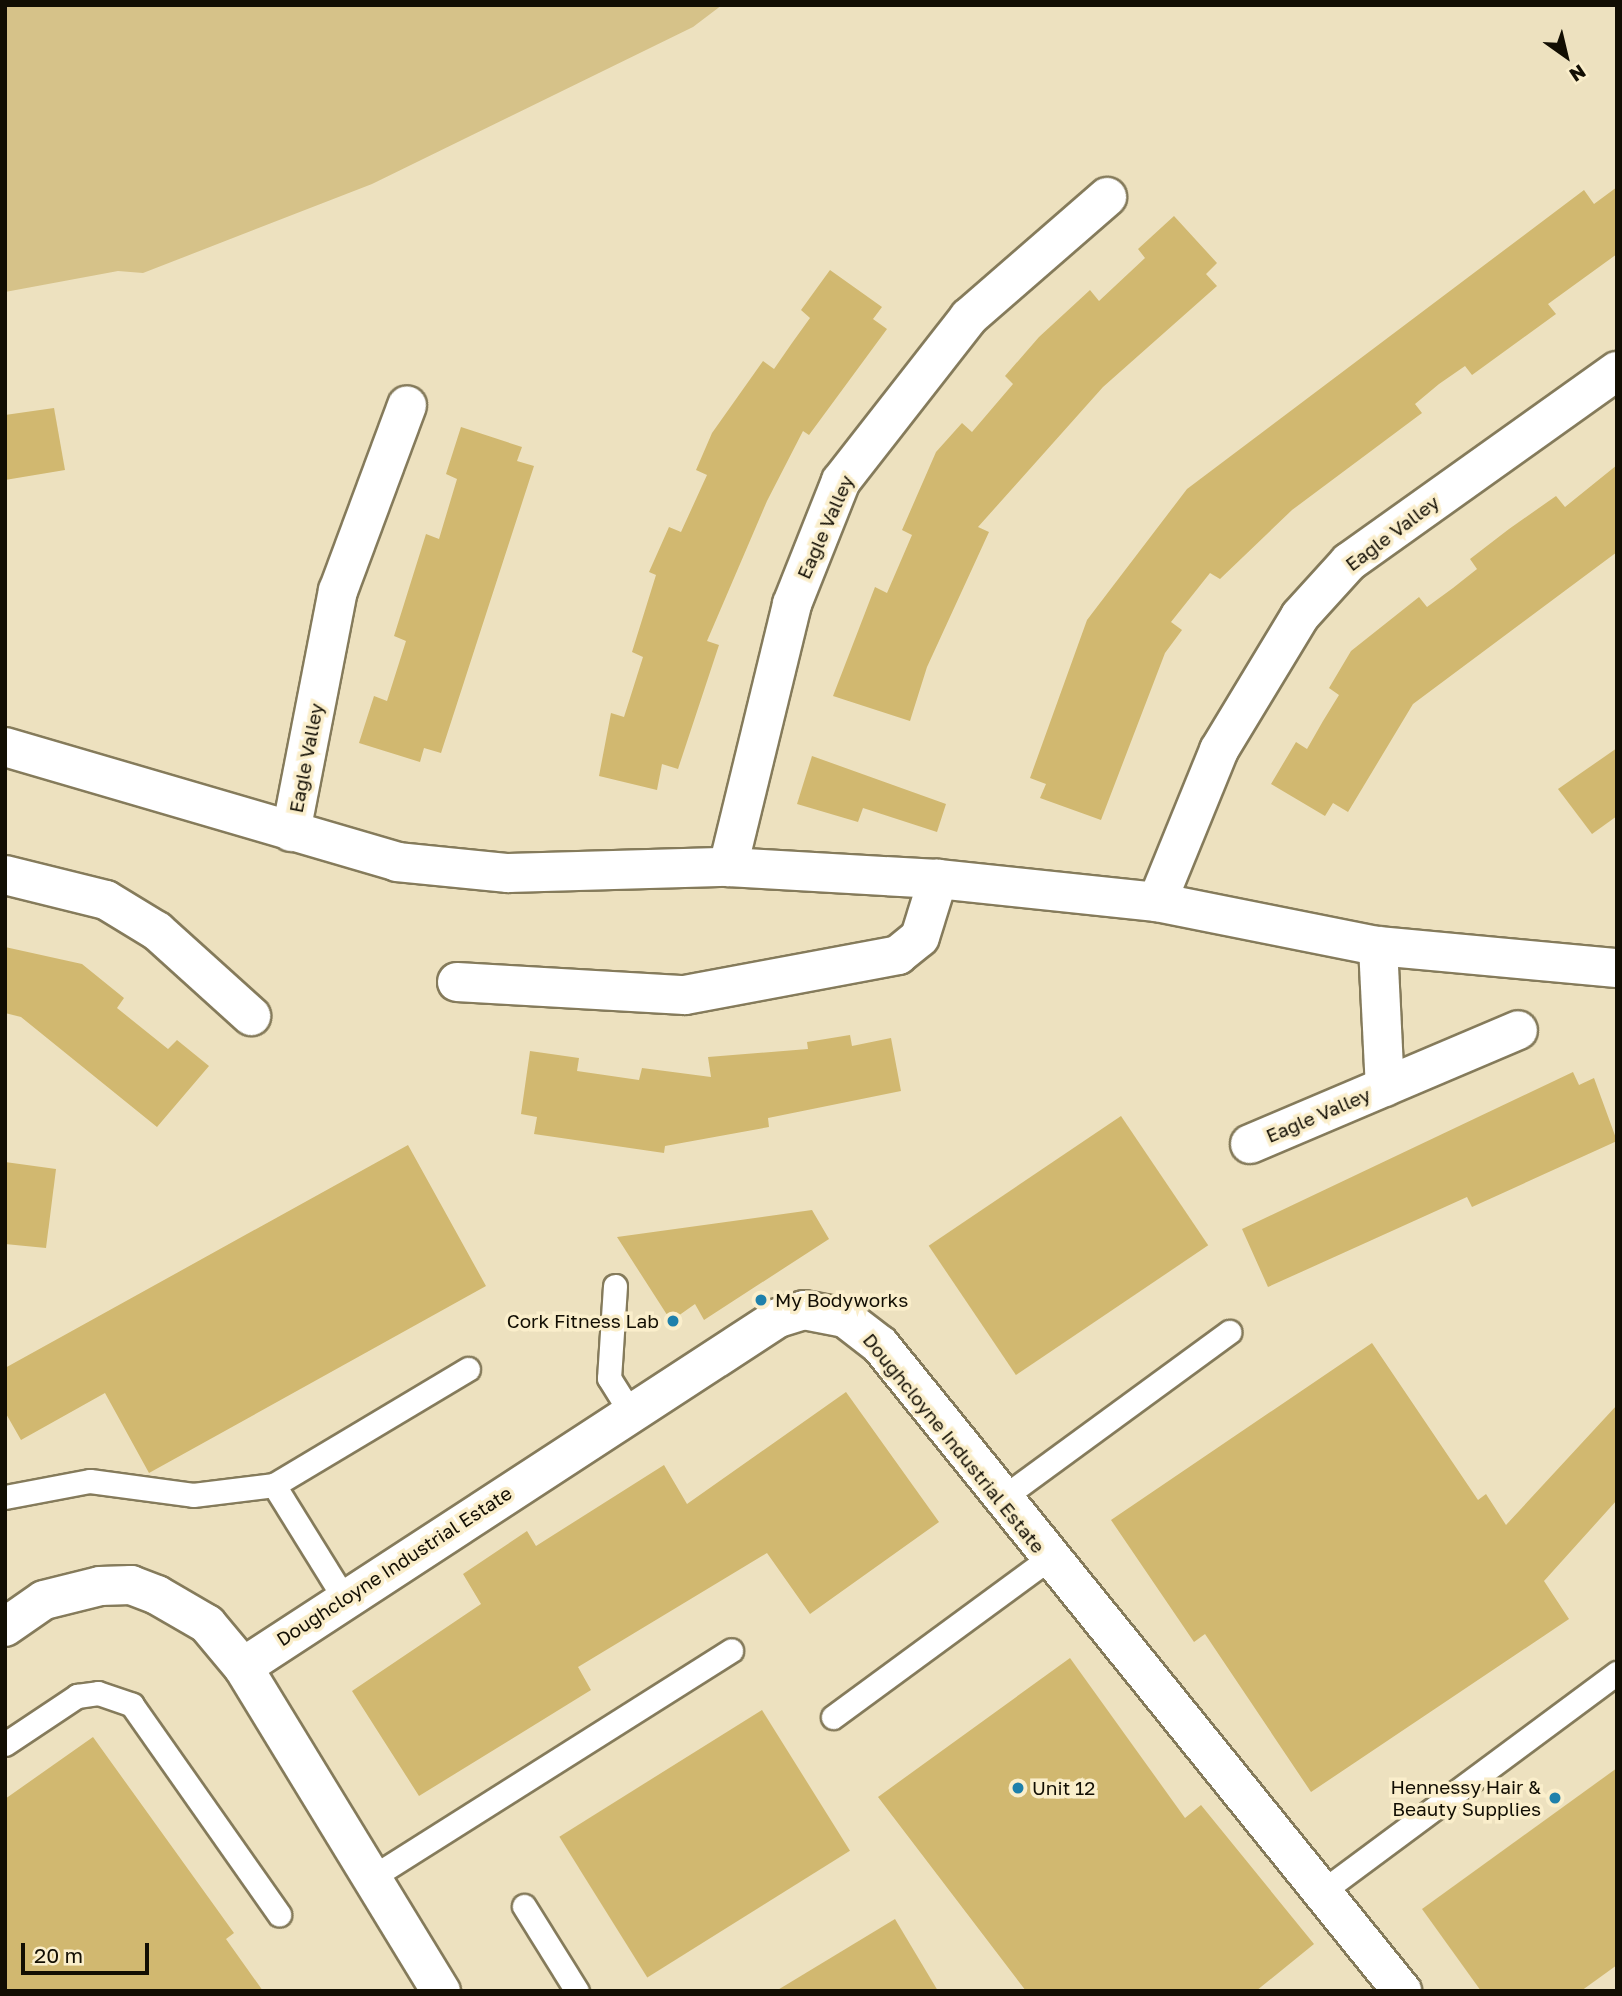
<!DOCTYPE html>
<style>
body{margin:0}
#map{position:relative;width:1622px;height:1996px;overflow:hidden;background:#ede1bf;font-family:"Golos Text",sans-serif}
div>[style]{position:absolute}
[style*='--x']{left:calc(var(--x)*1px);top:calc(var(--y)*1px);width:calc(var(--w)*1px);rotate:calc(var(--a)*1deg)}
.green>*{inset:0;background:#d6c289}
.building>*{inset:0;background:#d1b870;transform-origin:0 0}
.roads{filter:drop-shadow(2px 0 #857b5b) drop-shadow(-2px 0 #857b5b) drop-shadow(0 2px #857b5b) drop-shadow(0 -2px #857b5b)}
.service>*{height:23px;margin:-11.5px;padding:0 11.5px;transform-origin:11.5px;border-radius:11.5px;background:#fff}
.minor>*{height:38px;margin:-19px;padding:0 19px;transform-origin:19px;border-radius:19px;background:#fff}
.dots>*{width:19px;height:19px;translate:-50% -50%;box-sizing:border-box;border:4px solid #faeecb;border-radius:50%}
span{translate:-50% -50%;white-space:nowrap;text-align:center;line-height:1.15;-webkit-text-stroke:7px #faeecb;paint-order:stroke}
.street-label{font-size:19px;color:#120e03}
.poi-label{font-size:19px;color:#120e03}
.left{translate:0 -50%;text-align:left}
.right{translate:-100% -50%;text-align:right}
.frame{position:absolute;inset:0;border:7px solid #120e03;pointer-events:none}
.north{position:absolute;left:1531px;top:21px;width:70px;height:70px;-webkit-text-stroke:5px #faeecb;paint-order:stroke;rotate:146deg;font-size:19px;font-weight:700;line-height:28px;text-align:center;color:#120e03}
.north::after{content:'';display:block;margin:auto;width:24px;height:32px;background:#120e03;clip-path:polygon(50% 0,100% 100%,50% 72%,0 100%)}
.scale{position:absolute;left:21px;top:1943px;width:128px;height:32px;box-sizing:border-box;border:4px solid #120e03;border-top:0;padding-left:9px;font-size:21px;line-height:24px;white-space:nowrap;color:#120e03;-webkit-text-stroke:5px #faeecb;paint-order:stroke}
</style>
<div id="map">
<div class="green">
<i style="clip-path:polygon(5px 5px,722px 5px,693px 27px,372px 184px,143px 273px,118px 271px,5px 292px)"></i>
</div>
<div class="building">
<i style="clip-path:polygon(1617px 187px,1617px 254px,1548px 304px,1556px 314px,1472px 375px,1465px 366px,1439px 384px,1415px 404px,1422px 413px,1292px 510px,1220px 579px,1210px 573px,1171px 622px,1182px 630px,1165px 653px,1101px 820px,1040px 798px,1046px 784px,1030px 778px,1087px 620px,1187px 489px,1584px 190px,1594px 204px)"></i>
<i style="clip-path:polygon(1174px 216px,1217px 263px,1206px 274px,1217px 286px,1103px 387px,978px 527px,989px 532px,927px 667px,910px 721px,833px 696px,875px 587px,887px 593px,912px 535px,902px 530px,936px 452px,962px 423px,972px 432px,1013px 384px,1005px 376px,1039px 337px,1090px 290px,1099px 301px,1145px 258px,1138px 249px)"></i>
<i style="clip-path:polygon(830px 270px,882px 307px,873px 319px,887px 329px,809px 435px,803px 431px,767px 501px,707px 641px,719px 645px,678px 769px,662px 764px,657px 790px,599px 776px,611px 713px,624px 717px,643px 657px,632px 652px,656px 575px,649px 572px,669px 527px,681px 532px,707px 475px,696px 470px,712px 433px,763px 361px,774px 369px,792px 343px,810px 318px,801px 310px)"></i>
<i style="clip-path:polygon(54px 408px,65px 470px,5px 480px,5px 415px)"></i>
<i style="clip-path:polygon(461px 427px,522px 447px,517px 461px,534px 466px,441px 753px,424px 748px,420px 762px,359px 743px,374px 696px,387px 701px,406px 641px,394px 636px,426px 534px,439px 539px,457px 479px,446px 474px)"></i>
<i style="clip-path:polygon(1617px 465px,1617px 552px,1413px 704px,1348px 812px,1333px 803px,1325px 816px,1271px 784px,1296px 742px,1307px 749px,1323px 721px,1339px 695px,1329px 688px,1351px 651px,1419px 597px,1427px 607px,1453px 588px,1477px 569px,1470px 559px,1509px 529px,1556px 496px,1565px 507px)"></i>
<i style="clip-path:polygon(1617px 748px,1617px 816px,1592px 834px,1558px 789px)"></i>
<i style="clip-path:polygon(812px 756px,946px 804px,937px 832px,863px 808px,858px 822px,797px 804px)"></i>
<i style="clip-path:polygon(5px 947px,82px 964px,124px 998px,117px 1008px,168px 1049px,177px 1040px,209px 1066px,157px 1127px,21px 1017px,5px 1013px)"></i>
<i style="clip-path:polygon(850px 1035px,852px 1046px,891px 1038px,901px 1091px,768px 1118px,769px 1127px,665px 1146px,664px 1153px,534px 1134px,537px 1117px,521px 1114px,530px 1051px,579px 1058px,577px 1071px,639px 1080px,642px 1068px,711px 1077px,708px 1057px,808px 1049px,807px 1042px)"></i>
<i style="clip-path:polygon(1573px 1072px,1579px 1085px,1594px 1078px,1617px 1141px,1472px 1207px,1467px 1197px,1268px 1287px,1242px 1229px)"></i>
<i style="left:1121px;top:1116px;width:156px;height:232px;rotate:56deg"></i>
<i style="clip-path:polygon(408px 1145px,486px 1286px,149px 1473px,105px 1393px,21px 1440px,5px 1412px,5px 1368px)"></i>
<i style="clip-path:polygon(5px 1162px,56px 1169px,46px 1248px,5px 1244px)"></i>
<i style="clip-path:polygon(812px 1210px,829px 1239px,704px 1320px,695px 1304px,671px 1321px,617px 1237px)"></i>
<i style="clip-path:polygon(1372px 1343px,1478px 1500px,1486px 1494px,1506px 1525px,1617px 1405px,1617px 1500px,1544px 1581px,1569px 1619px,1311px 1792px,1205px 1634px,1194px 1642px,1111px 1520px)"></i>
<i style="clip-path:polygon(846px 1392px,939px 1522px,810px 1614px,767px 1553px,578px 1667px,591px 1690px,419px 1796px,352px 1691px,481px 1604px,463px 1574px,527px 1531px,536px 1546px,664px 1465px,687px 1504px)"></i>
<i style="clip-path:polygon(1070px 1658px,1185px 1818px,1201px 1805px,1314px 1944px,1256px 1991px,1026px 1991px,878px 1797px)"></i>
<i style="left:762px;top:1710px;width:166px;height:239px;rotate:58deg"></i>
<i style="clip-path:polygon(93px 1737px,234px 1933px,226px 1939px,263px 1991px,5px 1991px,5px 1799px)"></i>
<i style="clip-path:polygon(1617px 1768px,1617px 1965px,1581px 1991px,1481px 1991px,1422px 1909px)"></i>
<i style="clip-path:polygon(895px 1919px,938px 1991px,776px 1991px)"></i>
</div>
<div class="roads">
<div class="service">
<i style="--x:615;--y:1286;--w:92;--a:93.7"></i>
<i style="--x:609;--y:1378;--w:40;--a:58"></i>
<i style="--x:5;--y:1497;--w:86;--a:-10.7"></i>
<i style="--x:90;--y:1481;--w:104;--a:7.7"></i>
<i style="--x:193;--y:1495;--w:82;--a:-7"></i>
<i style="--x:1001;--y:1499;--w:283;--a:-36.2"></i>
<i style="--x:344;--y:1598;--w:133;--a:-121.8"></i>
<i style="--x:274;--y:1485;--w:226;--a:-30.9"></i>
<i style="--x:833;--y:1717;--w:267;--a:-36.3"></i>
<i style="--x:5;--y:1744;--w:87;--a:-33.7"></i>
<i style="--x:77;--y:1696;--w:21;--a:-8"></i>
<i style="--x:98;--y:1693;--w:36;--a:19"></i>
<i style="--x:132;--y:1705;--w:256;--a:54.9"></i>
<i style="--x:371;--y:1878;--w:426;--a:-32.3"></i>
<i style="--x:1319;--y:1894;--w:371;--a:-36.6"></i>
<i style="--x:524;--y:1906;--w:100;--a:58.1"></i>
</div>
<div class="minor">
<i style="--x:5;--y:747;--w:409;--a:16.3"></i>
<i style="--x:397;--y:862;--w:112;--a:5.7"></i>
<i style="--x:508;--y:873;--w:220;--a:-1.6"></i>
<i style="--x:728;--y:867;--w:210;--a:3.3"></i>
<i style="--x:938;--y:879;--w:220;--a:6"></i>
<i style="--x:1157;--y:902;--w:225;--a:11.3"></i>
<i style="--x:1378;--y:946;--w:240;--a:5.3"></i>
<i style="--x:291;--y:832;--w:246;--a:-79"></i>
<i style="--x:338;--y:591;--w:198;--a:-69.6"></i>
<i style="--x:728;--y:867;--w:271;--a:-76.3"></i>
<i style="--x:792;--y:604;--w:132;--a:-68.3"></i>
<i style="--x:841;--y:481;--w:208;--a:-52"></i>
<i style="--x:969;--y:317;--w:183;--a:-41"></i>
<i style="--x:5;--y:875;--w:104;--a:13.9"></i>
<i style="--x:106;--y:900;--w:60;--a:31.3"></i>
<i style="--x:157;--y:931;--w:127;--a:42.1"></i>
<i style="--x:1157;--y:902;--w:164;--a:-67.8"></i>
<i style="--x:1219;--y:750;--w:157;--a:-58.8"></i>
<i style="--x:1300;--y:616;--w:73;--a:-47.8"></i>
<i style="--x:1349;--y:562;--w:329;--a:-35.5"></i>
<i style="--x:1378;--y:946;--w:141;--a:87.2"></i>
<i style="--x:457;--y:982;--w:228;--a:3.3"></i>
<i style="--x:685;--y:995;--w:217;--a:-10.6"></i>
<i style="--x:898;--y:955;--w:28;--a:-39"></i>
<i style="--x:920;--y:937;--w:61;--a:-72.8"></i>
<i style="--x:1250;--y:1144;--w:291;--a:-23"></i>
<i style="--x:5;--y:1627;--w:47;--a:-34.7"></i>
<i style="--x:44;--y:1600;--w:58;--a:-14"></i>
<i style="--x:100;--y:1586;--w:31;--a:-2"></i>
<i style="--x:131;--y:1585;--w:28;--a:21"></i>
<i style="--x:157;--y:1595;--w:58;--a:30.1"></i>
<i style="--x:207;--y:1624;--w:56;--a:50.1"></i>
<i style="--x:243;--y:1667;--w:380;--a:58.6"></i>
<i style="--x:243;--y:1667;--w:639;--a:-33.12"></i>
<i style="--x:778;--y:1318;--w:27;--a:-17"></i>
<i style="--x:804;--y:1310;--w:42;--a:11"></i>
<i style="--x:845;--y:1318;--w:44;--a:37.6"></i>
<i style="--x:880;--y:1345;--w:831;--a:51.06"></i>
</div>
</div>
<div class="dots">
<i style="left:761px;top:1300px;background:#1e80ab"></i>
<i style="left:673px;top:1321px;background:#1e80ab"></i>
<i style="left:1018px;top:1788px;background:#1e80ab"></i>
<i style="left:1555px;top:1798px;background:#1e80ab"></i>
</div>
<div class="street-label">
<span style="left:825px;top:527px;rotate:-66deg">Eagle Valley</span>
<span style="left:1392px;top:533px;rotate:-37deg">Eagle Valley</span>
<span style="left:306px;top:758px;rotate:-79deg">Eagle Valley</span>
<span style="left:1318px;top:1115px;rotate:-23deg">Eagle Valley</span>
<span style="left:954px;top:1443px;rotate:51deg">Doughcloyne Industrial Estate</span>
<span style="left:394px;top:1566px;rotate:-33deg">Doughcloyne Industrial Estate</span>
</div>
<div class="poi-label">
<span class="left" style="left:775px;top:1300px">My Bodyworks</span>
<span class="right" style="left:659px;top:1321px">Cork Fitness Lab</span>
<span class="right" style="left:1541px;top:1798px">Hennessy Hair &amp;<br>Beauty Supplies</span>
<span class="left" style="left:1032px;top:1788px">Unit 12</span>
</div>
<div class="frame"></div>
<div class="north">N</div>
<div class="scale">20 m</div>
</div>
